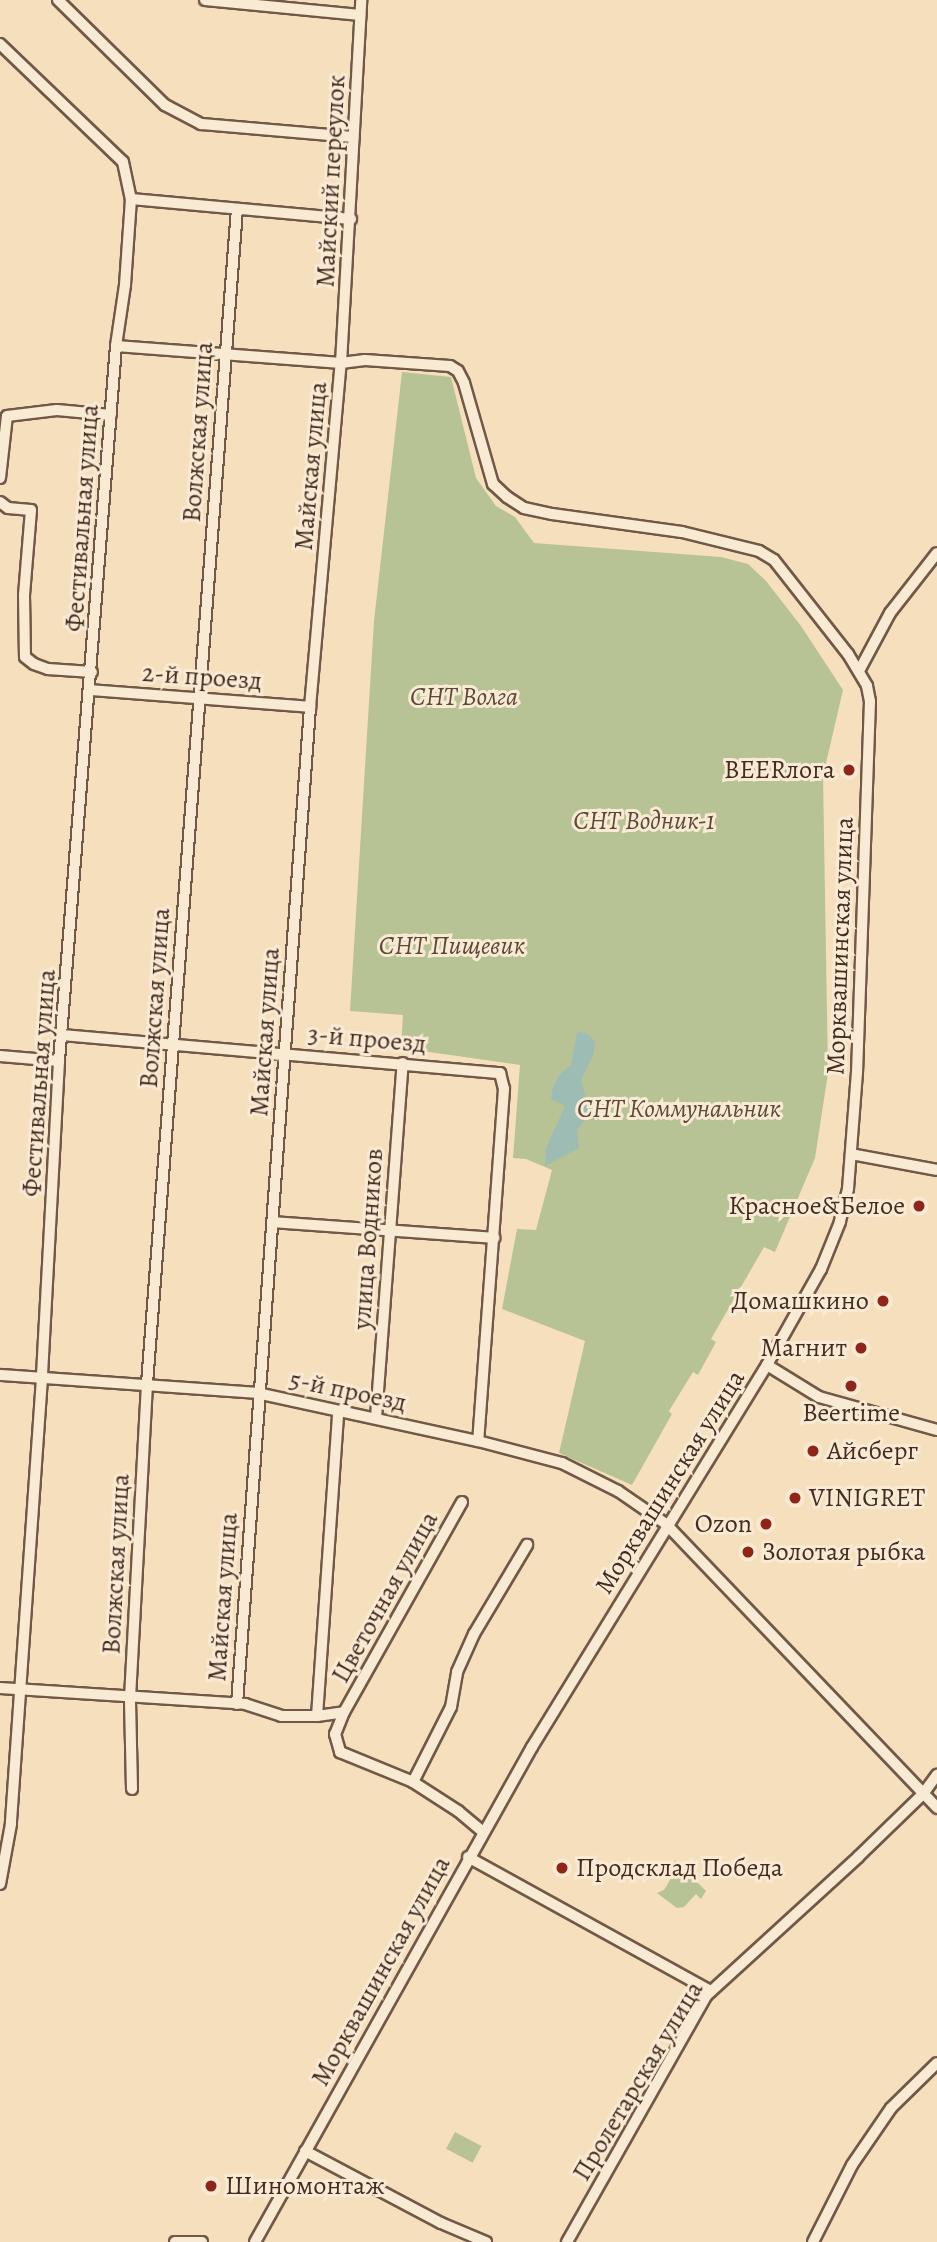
<!DOCTYPE html>
<meta charset="utf-8">
<style>
body{margin:0}
#map{position:relative;width:937px;height:2242px;overflow:hidden;background:#f6dfbd;font-family:Alegreya,serif}
div>[style]{position:absolute}
[style*='--x']{left:calc(var(--x)*1px);top:calc(var(--y)*1px);width:calc(var(--w)*1px);rotate:calc(var(--a)*1deg)}
.green>*{inset:0;background:#b7c395;transform-origin:0 0}
.water>*{inset:0;background:#9dbcb4}
.roads{filter:drop-shadow(2px 0 #715847) drop-shadow(-2px 0 #715847) drop-shadow(0 2px #715847) drop-shadow(0 -2px #715847)}
.minor>*{height:10px;margin:-5px;padding:0 5px;transform-origin:5px;border-radius:5px;background:#f9ead4}
.dots>*{width:19px;height:19px;translate:-50% -50%;box-sizing:border-box;border:4px solid #f9ead4;border-radius:50%}
span{translate:-50% -50%;white-space:nowrap;text-align:center;line-height:1.15;-webkit-text-stroke:6px #f9ead4;paint-order:stroke}
.street-label{font-size:26px;color:#452b20}
.park-label{font-size:26px;color:#5c4937;font-style:italic}
.poi-label{font-size:26px;color:#452b20}
.right{translate:-100% -50%;text-align:right}
.left{translate:0 -50%;text-align:left}
</style>
<div id="map">
<div class="green">
<i style="clip-path:polygon(402px 372px,451px 377px,476px 478px,496px 506px,515px 517px,534px 543px,721px 557px,748px 564px,766px 581px,801px 626px,843px 690px,823px 776px,828px 1073px,815px 1158px,775px 1252px,764px 1247px,711px 1339px,716px 1342px,698px 1375px,693px 1372px,669px 1411px,672px 1414px,632px 1485px,559px 1453px,585px 1341px,502px 1309px,517px 1229px,536px 1230px,552px 1170px,526px 1159px,513px 1158px,520px 1065px,401px 1048px,403px 1015px,350px 1011px,374px 621px)"></i>
<i style="clip-path:polygon(675px 1860px,706px 1891px,701px 1899px,696px 1894px,684px 1907px,677px 1908px,657px 1893px,664px 1890px,673px 1875px,670px 1869px)"></i>
<i style="left:455px;top:2132px;width:30px;height:19px;rotate:28deg"></i>
</div>
<div class="water">
<i style="clip-path:polygon(577px 1032px,586px 1033px,595px 1041px,594px 1053px,581px 1080px,590px 1113px,577px 1130px,579px 1148px,545px 1166px,546px 1148px,565px 1106px,551px 1099px,553px 1087px,559px 1075px,571px 1065px)"></i>
</div>
<div class="roads">
<div class="minor">
<i style="--x:58;--y:0;--w:150;--a:44.5"></i>
<i style="--x:165;--y:105;--w:41;--a:27.8"></i>
<i style="--x:201;--y:124;--w:153;--a:4.9"></i>
<i style="--x:205;--y:0;--w:156;--a:5.5"></i>
<i style="--x:0;--y:44;--w:170;--a:43.8"></i>
<i style="--x:123;--y:162;--w:38;--a:78"></i>
<i style="--x:131;--y:199;--w:86;--a:94"></i>
<i style="--x:125;--y:285;--w:62;--a:98.4"></i>
<i style="--x:116;--y:346;--w:717;--a:94.56"></i>
<i style="--x:59;--y:1061;--w:317;--a:93.1"></i>
<i style="--x:42;--y:1378;--w:447;--a:94"></i>
<i style="--x:11;--y:1824;--w:61;--a:100.4"></i>
<i style="--x:131;--y:199;--w:221;--a:5.2"></i>
<i style="--x:116;--y:346;--w:226;--a:4.3"></i>
<i style="--x:341;--y:363;--w:24;--a:-7"></i>
<i style="--x:365;--y:360;--w:85;--a:4"></i>
<i style="--x:450;--y:366;--w:9;--a:32"></i>
<i style="--x:458;--y:371;--w:13;--a:63"></i>
<i style="--x:464;--y:383;--w:105;--a:74"></i>
<i style="--x:493;--y:484;--w:19;--a:43"></i>
<i style="--x:507;--y:497;--w:20;--a:33"></i>
<i style="--x:524;--y:508;--w:29;--a:12"></i>
<i style="--x:552;--y:514;--w:131;--a:7.9"></i>
<i style="--x:682;--y:532;--w:79;--a:13.9"></i>
<i style="--x:759;--y:551;--w:17;--a:31"></i>
<i style="--x:774;--y:560;--w:120;--a:51.8"></i>
<i style="--x:848;--y:654;--w:37;--a:59"></i>
<i style="--x:867;--y:686;--w:15;--a:79"></i>
<i style="--x:870;--y:701;--w:371;--a:92"></i>
<i style="--x:857;--y:1072;--w:117;--a:94.4"></i>
<i style="--x:848;--y:1189;--w:34;--a:104"></i>
<i style="--x:840;--y:1222;--w:51;--a:112"></i>
<i style="--x:821;--y:1269;--w:110;--a:119.4"></i>
<i style="--x:767;--y:1365;--w:448;--a:121.6"></i>
<i style="--x:532;--y:1747;--w:567;--a:119.23"></i>
<i style="--x:0;--y:478;--w:62;--a:-83.6"></i>
<i style="--x:7;--y:416;--w:50;--a:-6.8"></i>
<i style="--x:57;--y:410;--w:54;--a:5.3"></i>
<i style="--x:0;--y:502;--w:10;--a:37"></i>
<i style="--x:8;--y:508;--w:23;--a:5"></i>
<i style="--x:31;--y:510;--w:85;--a:94.7"></i>
<i style="--x:24;--y:595;--w:62;--a:89.1"></i>
<i style="--x:25;--y:657;--w:11;--a:38"></i>
<i style="--x:34;--y:664;--w:15;--a:20"></i>
<i style="--x:48;--y:669;--w:44;--a:3.9"></i>
<i style="--x:859;--y:671;--w:66;--a:-61.9"></i>
<i style="--x:890;--y:613;--w:76;--a:-51.9"></i>
<i style="--x:90;--y:690;--w:221;--a:4.4"></i>
<i style="--x:62;--y:1035;--w:440;--a:5"></i>
<i style="--x:500;--y:1073;--w:16;--a:76"></i>
<i style="--x:504;--y:1089;--w:353;--a:94.2"></i>
<i style="--x:0;--y:1056;--w:59;--a:4.8"></i>
<i style="--x:851;--y:1154;--w:87;--a:10.5"></i>
<i style="--x:273;--y:1222;--w:222;--a:4.1"></i>
<i style="--x:767;--y:1365;--w:61;--a:31.6"></i>
<i style="--x:819;--y:1397;--w:123;--a:15.6"></i>
<i style="--x:0;--y:1375;--w:258;--a:4"></i>
<i style="--x:257;--y:1393;--w:226;--a:12.3"></i>
<i style="--x:478;--y:1441;--w:87;--a:14.7"></i>
<i style="--x:562;--y:1463;--w:63;--a:26.6"></i>
<i style="--x:618;--y:1491;--w:58;--a:34.5"></i>
<i style="--x:666;--y:1524;--w:393;--a:46.3"></i>
<i style="--x:376;--y:1418;--w:356;--a:-85.7"></i>
<i style="--x:462;--y:1502;--w:241;--a:119.3"></i>
<i style="--x:344;--y:1712;--w:24;--a:112"></i>
<i style="--x:335;--y:1734;--w:19;--a:74"></i>
<i style="--x:340;--y:1752;--w:79;--a:22.3"></i>
<i style="--x:413;--y:1782;--w:54;--a:32.8"></i>
<i style="--x:458;--y:1811;--w:31;--a:40"></i>
<i style="--x:0;--y:1688;--w:246;--a:3.7"></i>
<i style="--x:245;--y:1704;--w:38;--a:18"></i>
<i style="--x:281;--y:1716;--w:36;--a:0"></i>
<i style="--x:317;--y:1716;--w:27;--a:-8"></i>
<i style="--x:237;--y:1704;--w:1000;--a:-85.81"></i>
<i style="--x:310;--y:707;--w:345;--a:-84.9"></i>
<i style="--x:341;--y:363;--w:364;--a:-86.8"></i>
<i style="--x:317;--y:1716;--w:305;--a:-86"></i>
<i style="--x:413;--y:1782;--w:84;--a:-63.1"></i>
<i style="--x:451;--y:1707;--w:36;--a:-80"></i>
<i style="--x:457;--y:1672;--w:42;--a:-65.9"></i>
<i style="--x:474;--y:1634;--w:104;--a:-59.2"></i>
<i style="--x:132;--y:1789;--w:91;--a:-91.3"></i>
<i style="--x:130;--y:1698;--w:314;--a:-86.9"></i>
<i style="--x:147;--y:1384;--w:1177;--a:-85.62"></i>
<i style="--x:468;--y:1857;--w:277;--a:28.9"></i>
<i style="--x:305;--y:2151;--w:154;--a:27.9"></i>
<i style="--x:441;--y:2223;--w:49;--a:22.9"></i>
<i style="--x:175;--y:2242;--w:27;--a:0"></i>
<i style="--x:567;--y:2242;--w:283;--a:-60.5"></i>
<i style="--x:706;--y:1996;--w:206;--a:-42.4"></i>
<i style="--x:858;--y:1857;--w:91;--a:-44.1"></i>
<i style="--x:923;--y:1794;--w:24;--a:-54"></i>
<i style="--x:813;--y:2242;--w:86;--a:-63.1"></i>
<i style="--x:852;--y:2165;--w:69;--a:-55.6"></i>
<i style="--x:891;--y:2108;--w:64;--a:-44.4"></i>
</div>
</div>
<div class="dots">
<i style="left:849px;top:770px;background:#8f2418"></i>
<i style="left:919px;top:1206px;background:#8f2418"></i>
<i style="left:883px;top:1301px;background:#8f2418"></i>
<i style="left:861px;top:1348px;background:#8f2418"></i>
<i style="left:851px;top:1386px;background:#8f2418"></i>
<i style="left:813px;top:1451px;background:#8f2418"></i>
<i style="left:795px;top:1498px;background:#8f2418"></i>
<i style="left:766px;top:1524px;background:#8f2418"></i>
<i style="left:748px;top:1552px;background:#8f2418"></i>
<i style="left:562px;top:1868px;background:#8f2418"></i>
<i style="left:211px;top:2186px;background:#8f2418"></i>
</div>
<div class="street-label">
<span style="left:331px;top:181px;rotate:-87deg">Майский переулок</span>
<span style="left:198px;top:432px;rotate:-86deg">Волжская улица</span>
<span style="left:311px;top:466px;rotate:-85deg">Майская улица</span>
<span style="left:82px;top:518px;rotate:-86deg">Фестивальная улица</span>
<span style="left:202px;top:677px;rotate:4deg">2-й проезд</span>
<span style="left:840px;top:946px;rotate:-88deg">Морквашинская улица</span>
<span style="left:155px;top:998px;rotate:-86deg">Волжская улица</span>
<span style="left:265px;top:1032px;rotate:-86deg">Майская улица</span>
<span style="left:367px;top:1039px;rotate:5deg">3-й проезд</span>
<span style="left:39px;top:1083px;rotate:-86deg">Фестивальная улица</span>
<span style="left:368px;top:1239px;rotate:-86deg">улица Водников</span>
<span style="left:348px;top:1391px;rotate:12deg">5-й проезд</span>
<span style="left:670px;top:1482px;rotate:-58deg">Морквашинская улица</span>
<span style="left:116px;top:1564px;rotate:-87deg">Волжская улица</span>
<span style="left:223px;top:1597px;rotate:-86deg">Майская улица</span>
<span style="left:385px;top:1597px;rotate:-61deg">Цветочная улица</span>
<span style="left:381px;top:1971px;rotate:-61deg">Морквашинская улица</span>
<span style="left:638px;top:2081px;rotate:-59deg">Пролетарская улица</span>
</div>
<div class="park-label">
<span style="left:464px;top:697px">СНТ Волга</span>
<span style="left:644px;top:821px">СНТ Водник-1</span>
<span style="left:452px;top:946px">СНТ Пищевик</span>
<span style="left:679px;top:1109px">СНТ Коммунальник</span>
</div>
<div class="poi-label">
<span class="right" style="left:835px;top:770px">BEERлога</span>
<span class="right" style="left:905px;top:1206px">Красное&amp;Белое</span>
<span class="right" style="left:869px;top:1301px">Домашкино</span>
<span class="right" style="left:847px;top:1348px">Магнит</span>
<span style="left:851px;top:1413px">Beertime</span>
<span class="left" style="left:827px;top:1451px">Айсберг</span>
<span class="left" style="left:809px;top:1498px">VINIGRET</span>
<span class="right" style="left:752px;top:1524px">Ozon</span>
<span class="left" style="left:762px;top:1552px">Золотая рыбка</span>
<span class="left" style="left:576px;top:1868px">Продсклад Победа</span>
<span class="left" style="left:225px;top:2186px">Шиномонтаж</span>
</div>
</div>
